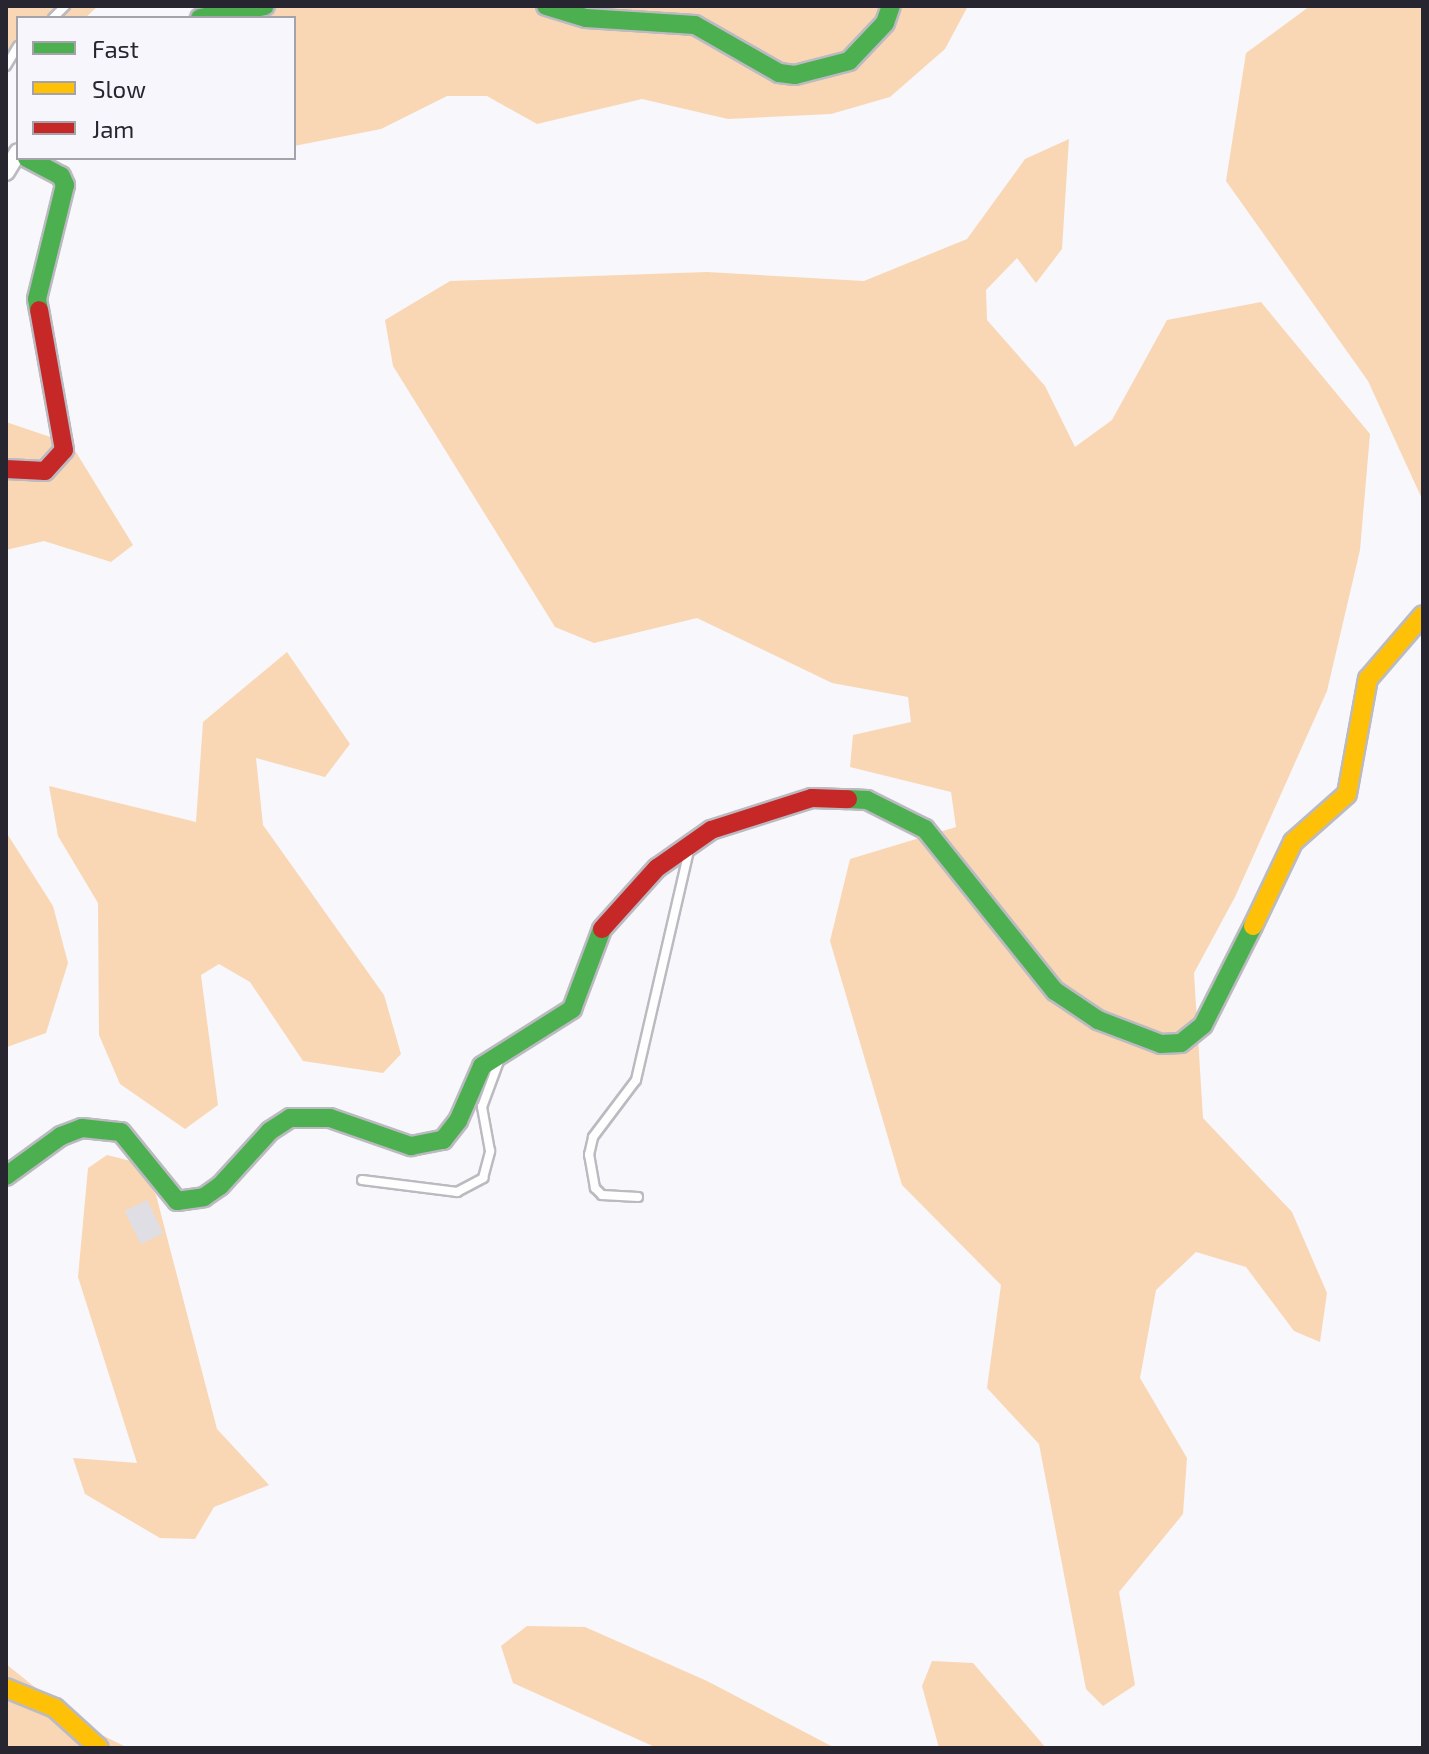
<!DOCTYPE html>
<style>
body{margin:0}
#map{position:relative;width:1429px;height:1754px;overflow:hidden;background:#f8f7fb;font-family:"Exo 2",sans-serif}
div>[style]{position:absolute}
[style*='--x']{left:calc(var(--x)*1px);top:calc(var(--y)*1px);width:calc(var(--w)*1px);rotate:calc(var(--a)*1deg)}
.green>*{inset:0;background:#f9d7b4}
.building>*{inset:0;background:#e0dee5;transform-origin:0 0}
.roads{filter:drop-shadow(2px 0 #bcbac1) drop-shadow(-2px 0 #bcbac1) drop-shadow(0 2px #bcbac1) drop-shadow(0 -2px #bcbac1)}
.lane>*{height:8px;margin:-4px;padding:0 4px;transform-origin:4px;border-radius:4px;background:#fefefe}
.street>*{height:16px;margin:-8px;padding:0 8px;transform-origin:8px;border-radius:8px;background:#fefefe}
.fast>*{height:18px;margin:-9px;padding:0 9px;transform-origin:9px;border-radius:9px;background:#4caf50}
.slow>*{height:18px;margin:-9px;padding:0 9px;transform-origin:9px;border-radius:9px;background:#ffc107}
.jam>*{height:18px;margin:-9px;padding:0 9px;transform-origin:9px;border-radius:9px;background:#c62828}
span{translate:-50% -50%;white-space:nowrap;text-align:center;line-height:1.15;-webkit-text-stroke:8px #f7f6fc;paint-order:stroke}
.frame{position:absolute;inset:0;border:8px solid #272630;pointer-events:none}
.legend{position:absolute;left:16px;top:16px;width:280px;height:144px;box-sizing:border-box;background:#f7f6fc;border:2px solid #a4a3aa;margin:0;padding:10px 14px;list-style:none;font-size:24px;color:#272630}
.legend li{display:flex;align-items:center;gap:16px;height:40px}
.legend b{width:40px;border:2px solid #a4a3aa}
</style>
<div id="map">
<div class="green">
<i style="clip-path:polygon(6px 6px,98px 6px,85px 18px,18px 18px,18px 59px,6px 62px)"></i>
<i style="clip-path:polygon(229px 6px,968px 6px,945px 49px,890px 97px,831px 114px,728px 119px,642px 99px,537px 124px,487px 96px,447px 96px,381px 129px,294px 146px,294px 18px,211px 18px)"></i>
<i style="clip-path:polygon(1310px 6px,1423px 8px,1423px 501px,1368px 381px,1226px 181px,1246px 53px)"></i>
<i style="clip-path:polygon(1069px 139px,1062px 249px,1036px 283px,1017px 258px,986px 290px,987px 320px,1045px 386px,1075px 447px,1112px 420px,1167px 320px,1261px 302px,1370px 434px,1360px 550px,1327px 691px,1235px 897px,1194px 973px,1203px 1118px,1292px 1212px,1327px 1293px,1320px 1342px,1294px 1331px,1246px 1267px,1196px 1252px,1156px 1290px,1140px 1378px,1187px 1458px,1183px 1514px,1119px 1592px,1135px 1685px,1103px 1706px,1086px 1689px,1039px 1444px,987px 1388px,1001px 1285px,902px 1185px,830px 941px,850px 859px,956px 827px,951px 792px,850px 767px,853px 735px,911px 722px,908px 697px,832px 683px,697px 618px,594px 643px,555px 627px,393px 366px,385px 320px,450px 281px,707px 272px,864px 281px,967px 239px,1025px 159px)"></i>
<i style="clip-path:polygon(6px 422px,71px 444px,133px 545px,111px 562px,44px 541px,6px 550px)"></i>
<i style="clip-path:polygon(287px 652px,350px 744px,325px 777px,256px 758px,263px 825px,384px 995px,401px 1054px,383px 1073px,303px 1061px,250px 982px,219px 964px,201px 975px,218px 1105px,185px 1129px,120px 1084px,99px 1035px,98px 903px,58px 836px,49px 786px,196px 822px,203px 722px)"></i>
<i style="clip-path:polygon(6px 832px,53px 906px,68px 963px,46px 1033px,7px 1047px)"></i>
<i style="clip-path:polygon(107px 1155px,135px 1162px,156px 1195px,217px 1429px,269px 1485px,214px 1507px,195px 1539px,160px 1538px,85px 1494px,73px 1458px,137px 1463px,78px 1277px,88px 1168px)"></i>
<i style="clip-path:polygon(527px 1626px,585px 1627px,707px 1681px,835px 1748px,657px 1748px,513px 1683px,501px 1646px)"></i>
<i style="clip-path:polygon(932px 1661px,973px 1663px,1046px 1748px,939px 1748px,922px 1686px)"></i>
<i style="clip-path:polygon(6px 1664px,82px 1725px,128px 1748px,6px 1748px)"></i>
</div>
<div class="building">
<i style="left:147px;top:1200px;width:37px;height:25px;rotate:64deg"></i>
</div>
<div class="roads">
<div class="lane">
<i style="--x:53;--y:18;--w:17;--a:-45"></i>
<i style="--x:6;--y:66;--w:23;--a:-59"></i>
<i style="--x:362;--y:1180;--w:96;--a:7.2"></i>
<i style="--x:457;--y:1192;--w:30;--a:-28"></i>
<i style="--x:483;--y:1178;--w:28;--a:-75"></i>
<i style="--x:490;--y:1151;--w:45;--a:-100.3"></i>
<i style="--x:482;--y:1107;--w:49;--a:-69.7"></i>
<i style="--x:638;--y:1197;--w:36;--a:-177"></i>
<i style="--x:602;--y:1195;--w:10;--a:-135"></i>
<i style="--x:595;--y:1188;--w:34;--a:-100"></i>
<i style="--x:589;--y:1155;--w:18;--a:-77"></i>
<i style="--x:593;--y:1137;--w:71;--a:-53"></i>
<i style="--x:636;--y:1080;--w:232;--a:-77"></i>
</div>
<div class="street">
<i style="--x:6;--y:172;--w:23;--a:-59"></i>
</div>
<div class="fast">
<i style="--x:546;--y:6;--w:42;--a:16.7"></i>
<i style="--x:586;--y:18;--w:109;--a:3.7"></i>
<i style="--x:695;--y:25;--w:97;--a:29.7"></i>
<i style="--x:779;--y:73;--w:16;--a:7"></i>
<i style="--x:795;--y:75;--w:56;--a:-14.5"></i>
<i style="--x:849;--y:61;--w:52;--a:-46.5"></i>
<i style="--x:885;--y:23;--w:18;--a:-71"></i>
<i style="--x:200;--y:18;--w:66;--a:-10.5"></i>
<i style="--x:27;--y:158;--w:38;--a:28"></i>
<i style="--x:61;--y:176;--w:10;--a:66"></i>
<i style="--x:65;--y:185;--w:117;--a:103.8"></i>
<i style="--x:37;--y:299;--w:11;--a:80"></i>
<i style="--x:848;--y:799;--w:19;--a:3"></i>
<i style="--x:867;--y:800;--w:65;--a:26.6"></i>
<i style="--x:925;--y:829;--w:208;--a:51.3"></i>
<i style="--x:1055;--y:991;--w:52;--a:34"></i>
<i style="--x:1098;--y:1020;--w:67;--a:20.9"></i>
<i style="--x:1161;--y:1044;--w:20;--a:-3"></i>
<i style="--x:1181;--y:1043;--w:28;--a:-39"></i>
<i style="--x:1203;--y:1025;--w:111;--a:-63.2"></i>
<i style="--x:6;--y:1176;--w:68;--a:-36"></i>
<i style="--x:61;--y:1136;--w:22;--a:-21"></i>
<i style="--x:82;--y:1128;--w:39;--a:6"></i>
<i style="--x:121;--y:1132;--w:89;--a:50.9"></i>
<i style="--x:177;--y:1201;--w:27;--a:-8"></i>
<i style="--x:204;--y:1197;--w:19;--a:-35"></i>
<i style="--x:220;--y:1186;--w:74;--a:-47.7"></i>
<i style="--x:270;--y:1131;--w:24;--a:-33"></i>
<i style="--x:290;--y:1118;--w:40;--a:0"></i>
<i style="--x:330;--y:1118;--w:86;--a:19.1"></i>
<i style="--x:411;--y:1146;--w:33;--a:-11"></i>
<i style="--x:443;--y:1140;--w:24;--a:-52"></i>
<i style="--x:458;--y:1121;--w:60;--a:-66.4"></i>
<i style="--x:482;--y:1066;--w:107;--a:-32.3"></i>
<i style="--x:572;--y:1009;--w:85;--a:-69.4"></i>
</div>
<div class="slow">
<i style="--x:1253;--y:926;--w:93;--a:-64.5"></i>
<i style="--x:1293;--y:842;--w:72;--a:-41.6"></i>
<i style="--x:1347;--y:794;--w:117;--a:-79.7"></i>
<i style="--x:1368;--y:679;--w:84;--a:-49.3"></i>
<i style="--x:6;--y:1688;--w:53;--a:22.2"></i>
<i style="--x:55;--y:1708;--w:59;--a:42.3"></i>
</div>
<div class="jam">
<i style="--x:6;--y:469;--w:39;--a:3"></i>
<i style="--x:45;--y:471;--w:28;--a:-48"></i>
<i style="--x:64;--y:450;--w:142;--a:-100.1"></i>
<i style="--x:602;--y:929;--w:82;--a:-48"></i>
<i style="--x:657;--y:868;--w:66;--a:-35.1"></i>
<i style="--x:711;--y:830;--w:106;--a:-17.6"></i>
<i style="--x:812;--y:798;--w:36;--a:2"></i>
</div>
</div>
<div class="frame"></div>
<ul class="legend">
<li><b style="height:10px;background:#4caf50"></b>Fast</li>
<li><b style="height:10px;background:#ffc107"></b>Slow</li>
<li><b style="height:10px;background:#c62828"></b>Jam</li>
</ul>
</div>
